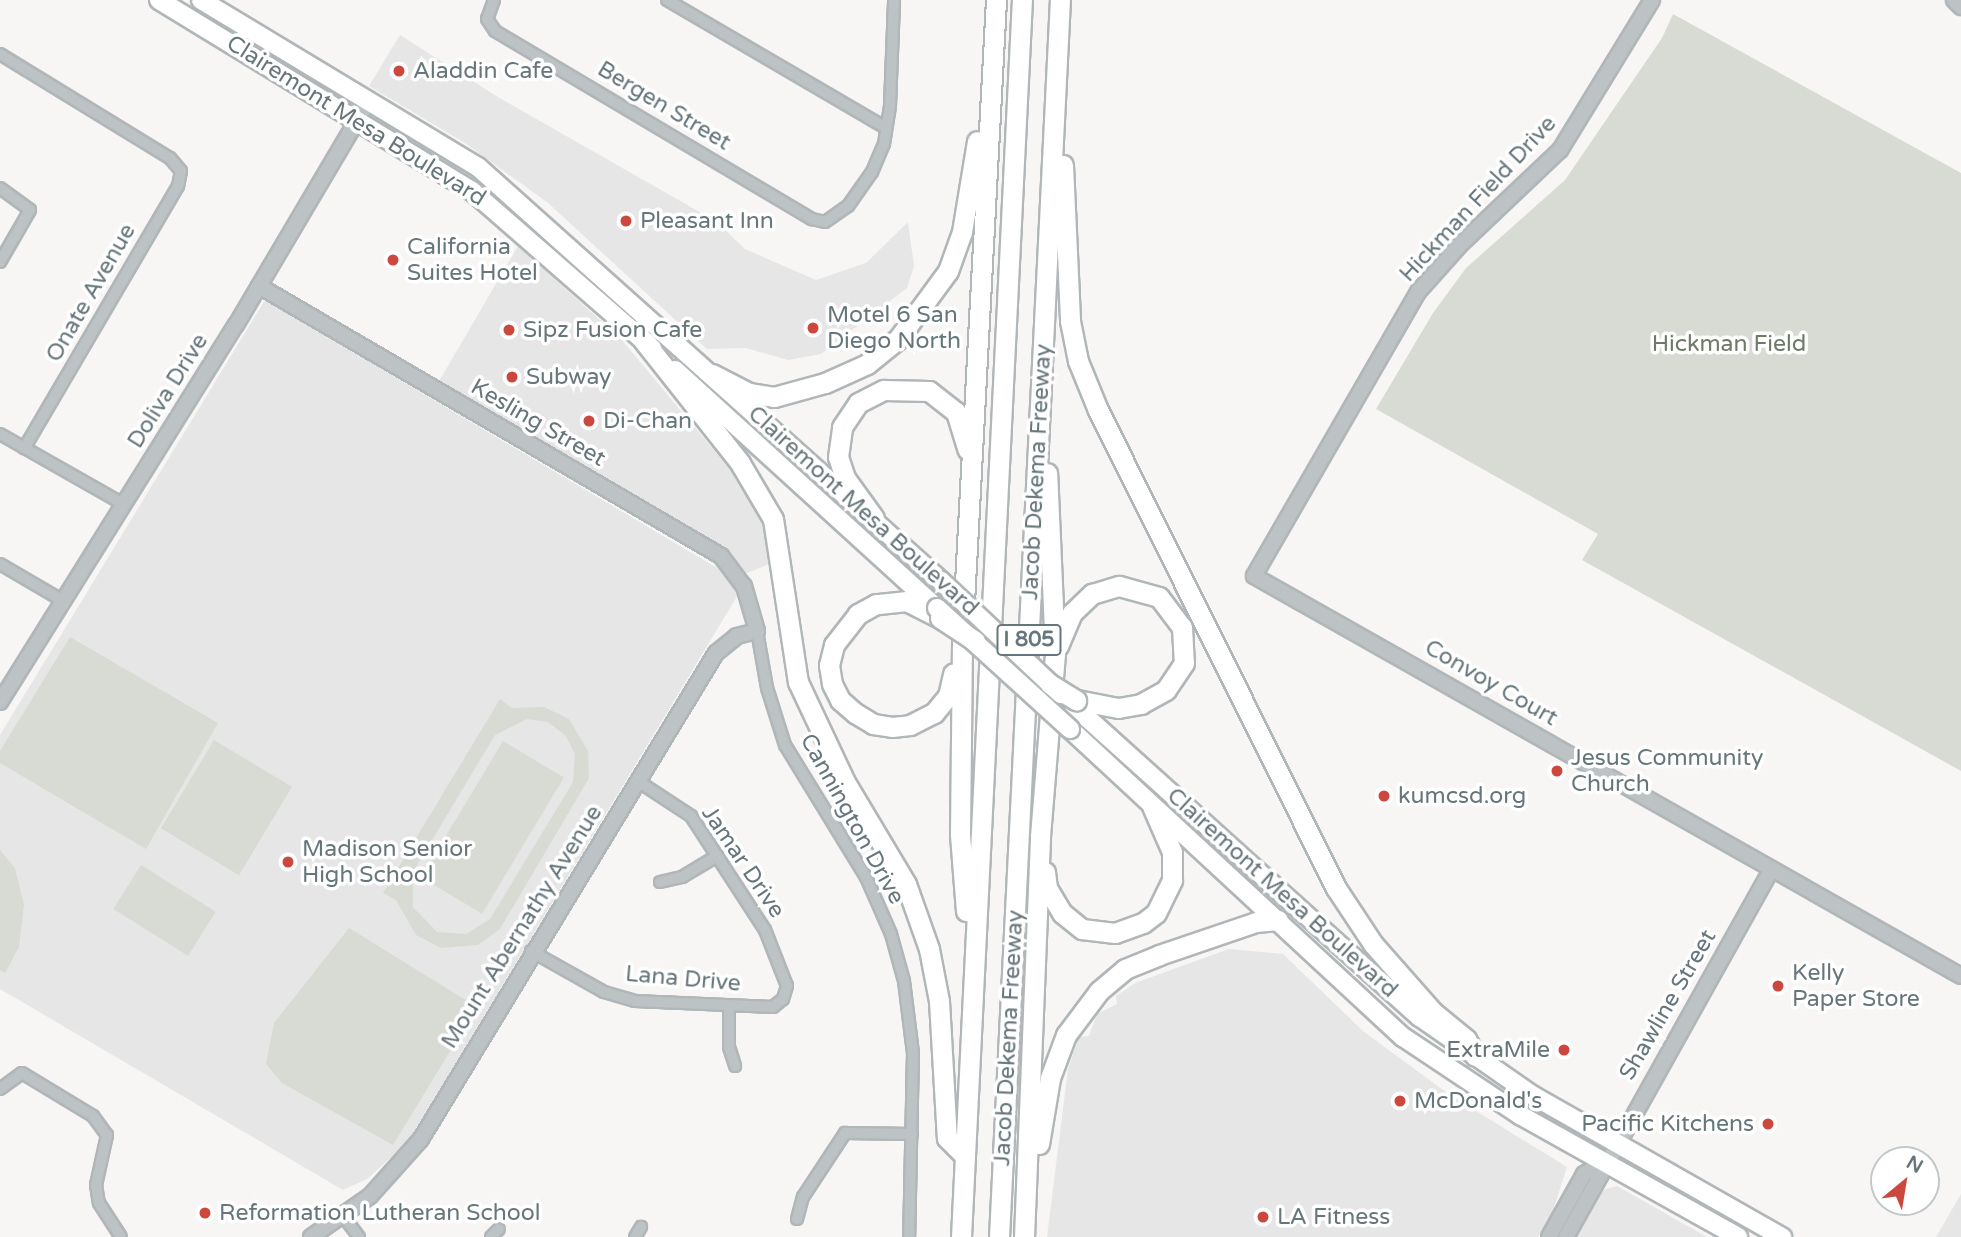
<!DOCTYPE html>
<style>
body{margin:0}
#map{position:relative;width:1961px;height:1237px;overflow:hidden;background:#f7f6f4;font-family:"Varela Round",sans-serif}
div>[style]{position:absolute}
[style*='--x']{left:calc(var(--x)*1px);top:calc(var(--y)*1px);width:calc(var(--w)*1px);rotate:calc(var(--a)*1deg)}
.built>*{inset:0;background:#e5e6e5}
.green>*{inset:0;background:#d8dbd4;transform-origin:0 0}
.roads{filter:drop-shadow(2px 0 #b1b6b8) drop-shadow(-2px 0 #b1b6b8) drop-shadow(0 2px #b1b6b8) drop-shadow(0 -2px #b1b6b8)}
.minor>*{height:10px;margin:-5px;padding:0 5px;transform-origin:5px;border-radius:5px;background:#bdc2c4}
.tertiary>*{height:14px;margin:-7px;padding:0 7px;transform-origin:7px;border-radius:7px;background:#bdc2c4}
.primary>*{height:18px;margin:-9px;padding:0 9px;transform-origin:9px;border-radius:9px;background:#fff}
.motorway>*{height:19px;margin:-9.5px;padding:0 9.5px;transform-origin:9.5px;border-radius:9.5px;background:#fff}
.bridges{filter:drop-shadow(2px 0 #b1b6b8) drop-shadow(-2px 0 #b1b6b8) drop-shadow(0 2px #b1b6b8) drop-shadow(0 -2px #b1b6b8)}
.primary-bridge>*{height:18px;margin:-9px;padding:0 9px;transform-origin:9px;border-radius:9px;background:#fff}
.motorway-bridge>*{height:19px;margin:-9.5px;padding:0 9.5px;transform-origin:9.5px;border-radius:9.5px;background:#fff}
.dots>*{width:19px;height:19px;translate:-50% -50%;box-sizing:border-box;border:4px solid #fff;border-radius:50%}
span{translate:-50% -50%;white-space:nowrap;text-align:center;line-height:1.15;-webkit-text-stroke:7px #fff;paint-order:stroke}
.shield-label span{padding:2px 5px;background:#fff;border:2px solid;border-radius:5px;-webkit-text-stroke-width:0}
.shield-label{font-size:21px;color:#66767b;font-weight:700}
.poi-label{font-size:23px;color:#66767b}
.left{translate:0 -50%;text-align:left}
.right{translate:-100% -50%;text-align:right}
.street-label{font-size:23px;color:#66767b}
.park-label{font-size:23px;color:#6e7968}
.north{position:absolute;left:1870px;top:1146px;width:70px;height:70px;box-sizing:border-box;background:#fff;border:2px solid #c2c8ca;border-radius:50%;rotate:30deg;font-size:19px;font-weight:700;line-height:28px;text-align:center;color:#66767b}
.north::after{content:'';display:block;margin:auto;width:24px;height:32px;background:#cc483f;clip-path:polygon(50% 0,100% 100%,50% 72%,0 100%)}
</style>
<div id="map">
<div class="built">
<i style="clip-path:polygon(400px 35px,498px 97px,717px 222px,745px 249px,816px 280px,866px 263px,908px 222px,914px 266px,907px 288px,821px 354px,788px 360px,746px 348px,707px 349px,547px 202px,465px 143px,369px 86px)"></i>
<i style="clip-path:polygon(518px 246px,621px 339px,732px 472px,759px 510px,773px 551px,767px 565px,747px 573px,668px 517px,438px 383px)"></i>
<i style="clip-path:polygon(265px 300px,717px 568px,739px 593px,408px 1142px,367px 1179px,343px 1190px,0 989px,0 735px)"></i>
<i style="clip-path:polygon(1229px 949px,1283px 954px,1364px 1032px,1450px 1095px,1567px 1167px,1552px 1214px,1538px 1237px,1047px 1237px,1068px 1069px,1079px 1037px,1089px 1036px,1097px 1014px,1117px 1004px,1116px 996px,1135px 983px)"></i>
<i style="clip-path:polygon(1617px 1186px,1707px 1237px,1577px 1237px,1603px 1190px)"></i>
<i style="clip-path:polygon(1961px 1194px,1961px 1237px,1936px 1237px)"></i>
</div>
<div class="green">
<i style="clip-path:polygon(1673px 14px,1961px 173px,1961px 771px,1582px 560px,1598px 534px,1376px 409px,1433px 313px,1466px 268px,1565px 180px,1662px 38px)"></i>
<i style="clip-path:polygon(70px 637px,218px 723px,146px 849px,0 763px,0 751px)"></i>
<i style="clip-path:polygon(evenodd,500px 699px,512px 708px,544px 707px,569px 719px,588px 751px,589px 778px,500px 929px,478px 945px,441px 948px,416px 935px,396px 900px,383px 893px,500px 699px,527px 719px,548px 722px,565px 735px,575px 754px,573px 782px,490px 919px,466px 934px,437px 932px,413px 907px,413px 872px,495px 735px,527px 719px)"></i>
<i style="left:214px;top:740px;width:91px;height:103px;rotate:31deg"></i>
<i style="left:503px;top:741px;width:71px;height:159px;rotate:31deg"></i>
<i style="clip-path:polygon(0 850px,15px 868px,24px 905px,19px 947px,5px 973px,0 970px)"></i>
<i style="left:141px;top:865px;width:88px;height:52px;rotate:32deg"></i>
<i style="clip-path:polygon(349px 928px,477px 1007px,393px 1145px,282px 1083px,266px 1064px,274px 1023px)"></i>
</div>
<div class="roads">
<div class="minor">
<i style="--x:494;--y:0;--w:20;--a:110"></i>
<i style="--x:487;--y:19;--w:14;--a:56"></i>
<i style="--x:495;--y:31;--w:369;--a:30.7"></i>
<i style="--x:812;--y:219;--w:13;--a:13"></i>
<i style="--x:825;--y:222;--w:28;--a:-35"></i>
<i style="--x:848;--y:206;--w:42;--a:-54.8"></i>
<i style="--x:872;--y:172;--w:30;--a:-67"></i>
<i style="--x:884;--y:144;--w:38;--a:-81"></i>
<i style="--x:890;--y:106;--w:106;--a:-87.8"></i>
<i style="--x:667;--y:0;--w:254;--a:30.3"></i>
<i style="--x:0;--y:54;--w:199;--a:31.5"></i>
<i style="--x:170;--y:158;--w:17;--a:50"></i>
<i style="--x:181;--y:171;--w:15;--a:101"></i>
<i style="--x:178;--y:186;--w:304;--a:120.4"></i>
<i style="--x:0;--y:188;--w:37;--a:36"></i>
<i style="--x:30;--y:210;--w:60;--a:120"></i>
<i style="--x:0;--y:434;--w:144;--a:29.6"></i>
<i style="--x:0;--y:564;--w:75;--a:30.3"></i>
<i style="--x:757;--y:631;--w:58;--a:80"></i>
<i style="--x:767;--y:688;--w:60;--a:72.5"></i>
<i style="--x:785;--y:745;--w:155;--a:58.5"></i>
<i style="--x:866;--y:877;--w:62;--a:66.3"></i>
<i style="--x:891;--y:934;--w:49;--a:74.5"></i>
<i style="--x:904;--y:981;--w:73;--a:82.9"></i>
<i style="--x:913;--y:1053;--w:184;--a:91.2"></i>
<i style="--x:660;--y:882;--w:23;--a:-13"></i>
<i style="--x:682;--y:877;--w:41;--a:-31"></i>
<i style="--x:531;--y:951;--w:84;--a:29.3"></i>
<i style="--x:604;--y:992;--w:32;--a:16"></i>
<i style="--x:635;--y:1001;--w:138;--a:2.5"></i>
<i style="--x:773;--y:1007;--w:13;--a:-39"></i>
<i style="--x:783;--y:999;--w:14;--a:-73"></i>
<i style="--x:787;--y:986;--w:60;--a:-111.4"></i>
<i style="--x:765;--y:930;--w:136;--a:-123"></i>
<i style="--x:691;--y:816;--w:62;--a:-146.8"></i>
<i style="--x:729;--y:1005;--w:42;--a:90"></i>
<i style="--x:729;--y:1047;--w:20;--a:72"></i>
<i style="--x:0;--y:1089;--w:27;--a:-36"></i>
<i style="--x:22;--y:1073;--w:83;--a:31.2"></i>
<i style="--x:93;--y:1116;--w:24;--a:54"></i>
<i style="--x:107;--y:1135;--w:51;--a:102.4"></i>
<i style="--x:96;--y:1185;--w:18;--a:81"></i>
<i style="--x:99;--y:1203;--w:40;--a:57.1"></i>
<i style="--x:344;--y:1217;--w:25;--a:53"></i>
<i style="--x:797;--y:1219;--w:23;--a:-75"></i>
<i style="--x:803;--y:1197;--w:77;--a:-56.7"></i>
<i style="--x:845;--y:1133;--w:67;--a:0.9"></i>
<i style="--x:491;--y:1237;--w:11;--a:-45"></i>
<i style="--x:635;--y:1237;--w:12;--a:-59"></i>
</div>
<div class="tertiary">
<i style="--x:1652;--y:0;--w:176;--a:121.5"></i>
<i style="--x:1560;--y:150;--w:139;--a:136.5"></i>
<i style="--x:1459;--y:246;--w:62;--a:131.7"></i>
<i style="--x:1418;--y:292;--w:328;--a:120"></i>
<i style="--x:1254;--y:576;--w:812;--a:29.5"></i>
<i style="--x:1954;--y:0;--w:10;--a:45"></i>
<i style="--x:259;--y:286;--w:535;--a:30.3"></i>
<i style="--x:721;--y:556;--w:38;--a:53"></i>
<i style="--x:744;--y:586;--w:47;--a:73.9"></i>
<i style="--x:757;--y:631;--w:21;--a:166"></i>
<i style="--x:737;--y:636;--w:27;--a:141"></i>
<i style="--x:716;--y:653;--w:569;--a:121.26"></i>
<i style="--x:421;--y:1139;--w:76;--a:131.8"></i>
<i style="--x:370;--y:1196;--w:72;--a:145.2"></i>
<i style="--x:0;--y:702;--w:445;--a:-58"></i>
<i style="--x:236;--y:325;--w:261;--a:-59.4"></i>
<i style="--x:1549;--y:1237;--w:72;--a:-60.9"></i>
<i style="--x:1584;--y:1174;--w:23;--a:-31"></i>
<i style="--x:1566;--y:1237;--w:420;--a:-60.8"></i>
</div>
<div class="primary">
<i style="--x:159;--y:0;--w:367;--a:31.4"></i>
<i style="--x:472;--y:191;--w:239;--a:41.1"></i>
<i style="--x:201;--y:0;--w:323;--a:31.1"></i>
<i style="--x:478;--y:167;--w:621;--a:41.8"></i>
<i style="--x:675;--y:370;--w:354;--a:42.3"></i>
<i style="--x:1074;--y:706;--w:465;--a:42"></i>
<i style="--x:1420;--y:1017;--w:136;--a:34.9"></i>
<i style="--x:1532;--y:1095;--w:288;--a:29.6"></i>
<i style="--x:1070;--y:729;--w:454;--a:42.8"></i>
<i style="--x:1403;--y:1037;--w:141;--a:33.7"></i>
<i style="--x:1520;--y:1115;--w:250;--a:29.2"></i>
</div>
<div class="motorway">
<i style="--x:1063;--y:165;--w:156;--a:87.4"></i>
<i style="--x:1070;--y:321;--w:41;--a:78.7"></i>
<i style="--x:1078;--y:361;--w:53;--a:67.8"></i>
<i style="--x:1098;--y:410;--w:534;--a:63.53"></i>
<i style="--x:1336;--y:888;--w:67;--a:56.5"></i>
<i style="--x:1373;--y:944;--w:91;--a:48.6"></i>
<i style="--x:1433;--y:1012;--w:43;--a:39.3"></i>
<i style="--x:1466;--y:1039;--w:19;--a:62"></i>
<i style="--x:643;--y:340;--w:157;--a:51.7"></i>
<i style="--x:740;--y:463;--w:65;--a:59.5"></i>
<i style="--x:773;--y:519;--w:165;--a:81.3"></i>
<i style="--x:798;--y:682;--w:110;--a:64.8"></i>
<i style="--x:845;--y:782;--w:119;--a:59.1"></i>
<i style="--x:906;--y:884;--w:69;--a:70.5"></i>
<i style="--x:929;--y:949;--w:53;--a:79.1"></i>
<i style="--x:939;--y:1001;--w:137;--a:86.7"></i>
<i style="--x:947;--y:1138;--w:24;--a:45"></i>
<i style="--x:712;--y:374;--w:42;--a:27.2"></i>
<i style="--x:749;--y:393;--w:25;--a:9"></i>
<i style="--x:774;--y:397;--w:53;--a:-15.4"></i>
<i style="--x:825;--y:383;--w:46;--a:-24.3"></i>
<i style="--x:867;--y:364;--w:40;--a:-39"></i>
<i style="--x:898;--y:339;--w:84;--a:-53.7"></i>
<i style="--x:948;--y:271;--w:41;--a:-70.3"></i>
<i style="--x:962;--y:232;--w:92;--a:-80.6"></i>
<i style="--x:874;--y:518;--w:49;--a:-125.9"></i>
<i style="--x:845;--y:478;--w:22;--a:-108"></i>
<i style="--x:838;--y:457;--w:30;--a:-82"></i>
<i style="--x:842;--y:427;--w:29;--a:-56"></i>
<i style="--x:858;--y:403;--w:29;--a:-27"></i>
<i style="--x:884;--y:390;--w:45;--a:1.3"></i>
<i style="--x:929;--y:391;--w:34;--a:38"></i>
<i style="--x:956;--y:412;--w:39;--a:73"></i>
<i style="--x:940;--y:618;--w:37;--a:-153"></i>
<i style="--x:907;--y:601;--w:31;--a:174"></i>
<i style="--x:876;--y:604;--w:21;--a:151"></i>
<i style="--x:858;--y:614;--w:39;--a:128"></i>
<i style="--x:834;--y:645;--w:21;--a:104"></i>
<i style="--x:829;--y:665;--w:19;--a:81"></i>
<i style="--x:832;--y:684;--w:18;--a:63"></i>
<i style="--x:840;--y:700;--w:20;--a:41"></i>
<i style="--x:855;--y:713;--w:21;--a:31"></i>
<i style="--x:873;--y:724;--w:19;--a:9"></i>
<i style="--x:892;--y:727;--w:18;--a:-6"></i>
<i style="--x:910;--y:725;--w:27;--a:-27"></i>
<i style="--x:934;--y:713;--w:22;--a:-51"></i>
<i style="--x:948;--y:696;--w:23;--a:-77"></i>
<i style="--x:1058;--y:646;--w:36;--a:-67"></i>
<i style="--x:1072;--y:613;--w:28;--a:-44"></i>
<i style="--x:1092;--y:594;--w:28;--a:-17"></i>
<i style="--x:1119;--y:586;--w:41;--a:15.4"></i>
<i style="--x:1159;--y:597;--w:38;--a:53"></i>
<i style="--x:1182;--y:627;--w:36;--a:87"></i>
<i style="--x:1184;--y:663;--w:32;--a:124"></i>
<i style="--x:1166;--y:690;--w:29;--a:151"></i>
<i style="--x:1141;--y:704;--w:23;--a:170"></i>
<i style="--x:1118;--y:708;--w:43;--a:-169.2"></i>
<i style="--x:1045;--y:872;--w:16;--a:83"></i>
<i style="--x:1047;--y:888;--w:29;--a:59"></i>
<i style="--x:1062;--y:913;--w:26;--a:39"></i>
<i style="--x:1082;--y:929;--w:33;--a:7"></i>
<i style="--x:1115;--y:933;--w:30;--a:-20"></i>
<i style="--x:1143;--y:923;--w:16;--a:-38"></i>
<i style="--x:1156;--y:913;--w:37;--a:-64"></i>
<i style="--x:1172;--y:880;--w:28;--a:-90"></i>
<i style="--x:1172;--y:852;--w:50;--a:-113.5"></i>
<i style="--x:966;--y:911;--w:77;--a:-94.5"></i>
<i style="--x:960;--y:834;--w:194;--a:-89.4"></i>
<i style="--x:962;--y:640;--w:641;--a:-86.96"></i>
<i style="--x:1039;--y:1144;--w:67;--a:-80.5"></i>
<i style="--x:1050;--y:1078;--w:46;--a:-69.6"></i>
<i style="--x:1066;--y:1035;--w:55;--a:-53.1"></i>
<i style="--x:1099;--y:991;--w:34;--a:-40"></i>
<i style="--x:1125;--y:969;--w:37;--a:-22"></i>
<i style="--x:1159;--y:955;--w:102;--a:-18.8"></i>
<i style="--x:1256;--y:922;--w:22;--a:-5"></i>
<i style="--x:961;--y:1237;--w:1239;--a:-87.18"></i>
<i style="--x:999;--y:1237;--w:1239;--a:-87.18"></i>
<i style="--x:1024;--y:1237;--w:401;--a:-87.7"></i>
<i style="--x:1040;--y:836;--w:184;--a:-85.3"></i>
<i style="--x:1055;--y:653;--w:180;--a:-92.5"></i>
</div>
</div>
<div class="bridges">
<div class="primary-bridge">
<i style="--x:941;--y:581;--w:165;--a:43.3"></i>
<i style="--x:937;--y:608;--w:180;--a:42.3"></i>
</div>
<div class="motorway-bridge">
<i style="--x:940;--y:618;--w:42;--a:33.3"></i>
<i style="--x:1050;--y:684;--w:31;--a:32"></i>
</div>
</div>
<div class="dots">
<i style="left:399px;top:71px;background:#cc483f"></i>
<i style="left:626px;top:221px;background:#cc483f"></i>
<i style="left:393px;top:260px;background:#cc483f"></i>
<i style="left:813px;top:328px;background:#cc483f"></i>
<i style="left:509px;top:330px;background:#cc483f"></i>
<i style="left:512px;top:377px;background:#cc483f"></i>
<i style="left:589px;top:421px;background:#cc483f"></i>
<i style="left:1557px;top:771px;background:#cc483f"></i>
<i style="left:1384px;top:796px;background:#cc483f"></i>
<i style="left:288px;top:862px;background:#cc483f"></i>
<i style="left:1778px;top:986px;background:#cc483f"></i>
<i style="left:1564px;top:1050px;background:#cc483f"></i>
<i style="left:1400px;top:1101px;background:#cc483f"></i>
<i style="left:1768px;top:1124px;background:#cc483f"></i>
<i style="left:205px;top:1213px;background:#cc483f"></i>
<i style="left:1263px;top:1217px;background:#cc483f"></i>
</div>
<div class="shield-label">
<span style="left:1029px;top:640px">I 805</span>
</div>
<div class="poi-label">
<span class="left" style="left:413px;top:71px">Aladdin Cafe</span>
<span class="left" style="left:640px;top:221px">Pleasant Inn</span>
<span class="left" style="left:407px;top:260px">California<br>Suites Hotel</span>
<span class="left" style="left:827px;top:328px">Motel 6 San<br>Diego North</span>
<span class="left" style="left:523px;top:330px">Sipz Fusion Cafe</span>
<span class="left" style="left:526px;top:377px">Subway</span>
<span class="left" style="left:603px;top:421px">Di-Chan</span>
<span class="left" style="left:1571px;top:771px">Jesus Community<br>Church</span>
<span class="left" style="left:1398px;top:796px">kumcsd.org</span>
<span class="left" style="left:302px;top:862px">Madison Senior<br>High School</span>
<span class="left" style="left:1792px;top:986px">Kelly<br>Paper Store</span>
<span class="right" style="left:1550px;top:1050px">ExtraMile</span>
<span class="left" style="left:1414px;top:1101px">McDonald's</span>
<span class="right" style="left:1754px;top:1124px">Pacific Kitchens</span>
<span class="left" style="left:219px;top:1213px">Reformation Lutheran School</span>
<span class="left" style="left:1277px;top:1217px">LA Fitness</span>
</div>
<div class="street-label">
<span style="left:664px;top:106px;rotate:31deg">Bergen Street</span>
<span style="left:356px;top:121px;rotate:32deg">Clairemont Mesa Boulevard</span>
<span style="left:1478px;top:199px;rotate:-47deg">Hickman Field Drive</span>
<span style="left:91px;top:293px;rotate:-60deg">Onate Avenue</span>
<span style="left:168px;top:391px;rotate:-58deg">Doliva Drive</span>
<span style="left:538px;top:423px;rotate:30deg">Kesling Street</span>
<span style="left:1037px;top:472px;rotate:-87deg">Jacob Dekema Freeway</span>
<span style="left:863px;top:511px;rotate:42deg">Clairemont Mesa Boulevard</span>
<span style="left:1491px;top:683px;rotate:30deg">Convoy Court</span>
<span style="left:852px;top:819px;rotate:61deg">Cannington Drive</span>
<span style="left:743px;top:862px;rotate:56deg">Jamar Drive</span>
<span style="left:1282px;top:893px;rotate:42deg">Clairemont Mesa Boulevard</span>
<span style="left:522px;top:927px;rotate:-58deg">Mount Abernathy Avenue</span>
<span style="left:683px;top:979px;rotate:5deg">Lana Drive</span>
<span style="left:1668px;top:1005px;rotate:-60deg">Shawline Street</span>
<span style="left:1009px;top:1038px;rotate:-87deg">Jacob Dekema Freeway</span>
</div>
<div class="park-label">
<span style="left:1729px;top:344px">Hickman Field</span>
</div>
<div class="north">N</div>
</div>
